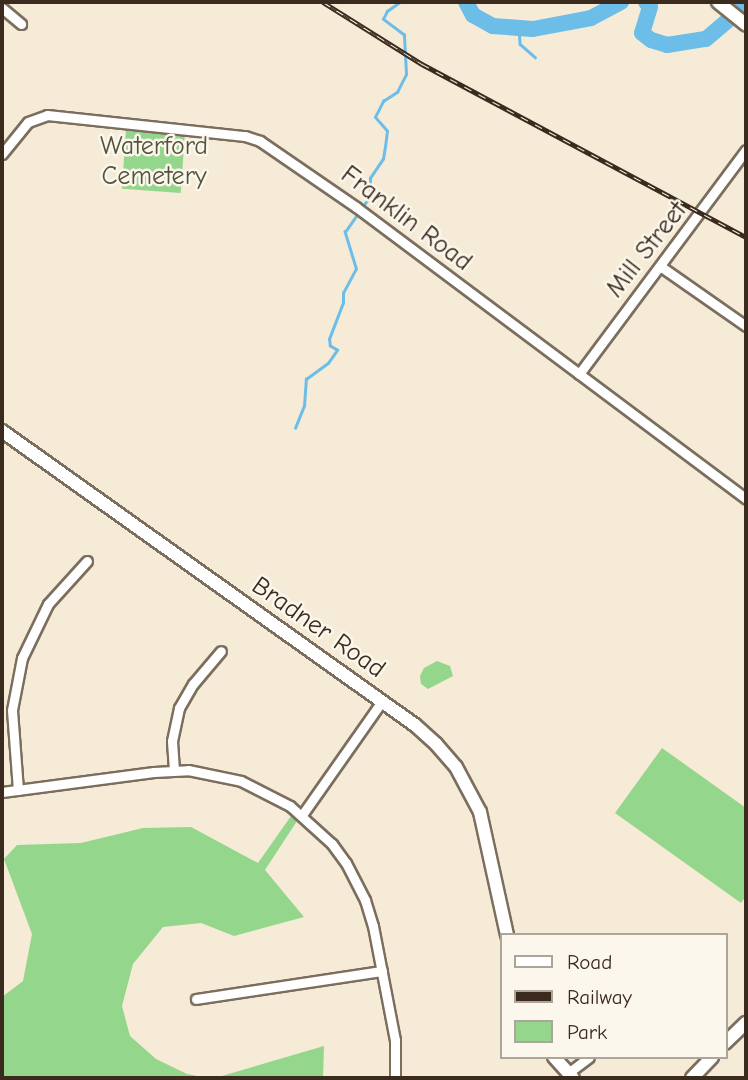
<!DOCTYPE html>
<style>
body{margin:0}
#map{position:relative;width:748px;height:1080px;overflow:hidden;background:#f5ebd6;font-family:"Comic Neue",sans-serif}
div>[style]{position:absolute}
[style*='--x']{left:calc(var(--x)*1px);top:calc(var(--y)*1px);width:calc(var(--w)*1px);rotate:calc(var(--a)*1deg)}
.green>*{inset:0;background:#95d68d;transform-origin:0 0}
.stream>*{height:2.5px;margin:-1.25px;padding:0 1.25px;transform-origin:1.25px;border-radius:1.25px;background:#6cbee8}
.river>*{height:16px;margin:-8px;padding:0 8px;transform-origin:8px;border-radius:8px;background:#6cbee8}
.roads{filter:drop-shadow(2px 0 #7c6e5e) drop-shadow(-2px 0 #7c6e5e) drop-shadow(0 2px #7c6e5e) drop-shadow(0 -2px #7c6e5e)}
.minor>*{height:9px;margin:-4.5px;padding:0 4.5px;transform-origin:4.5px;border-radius:4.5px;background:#fff}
.tertiary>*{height:12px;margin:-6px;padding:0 6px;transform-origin:6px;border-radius:6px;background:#fff}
.rail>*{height:5px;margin-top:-2.5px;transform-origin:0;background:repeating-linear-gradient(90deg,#fbf7ec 0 8px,#3b2a1e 0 16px);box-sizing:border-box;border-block:2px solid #3b2a1e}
span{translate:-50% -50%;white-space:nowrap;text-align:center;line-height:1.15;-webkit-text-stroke:5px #fbf7ec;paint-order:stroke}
.park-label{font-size:26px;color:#52553a}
.street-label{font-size:26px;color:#3b2a1e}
.frame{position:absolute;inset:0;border:4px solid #3b2a1e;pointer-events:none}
.legend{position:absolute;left:500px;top:933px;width:228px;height:126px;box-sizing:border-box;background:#fbf7ec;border:2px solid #aea59a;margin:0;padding:9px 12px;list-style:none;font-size:21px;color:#3b2a1e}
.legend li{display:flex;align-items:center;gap:14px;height:35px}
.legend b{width:35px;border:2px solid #aea59a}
</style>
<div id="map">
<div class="green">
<i style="left:126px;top:130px;width:59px;height:59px;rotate:4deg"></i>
<i style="clip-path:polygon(437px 661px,450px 666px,453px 676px,428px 689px,421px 684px,420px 676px,424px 668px)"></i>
<i style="clip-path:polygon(662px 748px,746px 808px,746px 896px,741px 903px,615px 813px)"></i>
<i style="clip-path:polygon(291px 816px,297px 821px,265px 870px,304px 917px,234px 936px,201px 923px,163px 927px,133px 964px,122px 1006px,130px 1036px,156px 1059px,187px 1074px,207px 1078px,2px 1078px,2px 997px,23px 981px,32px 934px,4px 859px,17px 845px,81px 843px,143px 828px,191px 827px,258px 863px)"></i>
<i style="clip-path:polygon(324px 1046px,323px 1078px,215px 1078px)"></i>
</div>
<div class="stream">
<i style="--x:519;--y:28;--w:16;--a:86"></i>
<i style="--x:520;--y:44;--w:20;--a:41"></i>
<i style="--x:295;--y:428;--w:24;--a:-68"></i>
<i style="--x:304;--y:406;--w:27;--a:-86"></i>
<i style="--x:306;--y:379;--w:27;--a:-36"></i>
<i style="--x:328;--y:363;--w:16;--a:-55"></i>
<i style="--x:337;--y:350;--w:8;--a:-150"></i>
<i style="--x:330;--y:346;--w:7;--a:-98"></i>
<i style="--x:329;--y:339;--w:39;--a:-69"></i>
<i style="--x:343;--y:303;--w:10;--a:-90"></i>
<i style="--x:343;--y:293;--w:27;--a:-62"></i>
<i style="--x:356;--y:269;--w:39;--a:-107"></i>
<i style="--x:345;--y:232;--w:44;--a:-55.2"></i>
<i style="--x:370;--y:196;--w:18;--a:-90"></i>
<i style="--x:370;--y:178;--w:23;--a:-56"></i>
<i style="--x:383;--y:159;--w:12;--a:-81"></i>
<i style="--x:385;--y:147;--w:16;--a:-83"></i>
<i style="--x:387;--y:131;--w:18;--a:-131"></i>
<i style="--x:375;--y:117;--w:18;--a:-63"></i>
<i style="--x:383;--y:101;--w:17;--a:-33"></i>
<i style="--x:397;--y:92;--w:20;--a:-63"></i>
<i style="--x:406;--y:74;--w:39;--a:-93"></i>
<i style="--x:404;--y:35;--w:26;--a:-143"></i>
<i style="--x:383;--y:19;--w:9;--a:-63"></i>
<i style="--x:387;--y:11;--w:16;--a:-35"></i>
</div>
<div class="river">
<i style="--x:466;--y:2;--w:15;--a:62"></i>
<i style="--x:473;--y:15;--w:23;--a:29"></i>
<i style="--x:493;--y:26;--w:40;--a:4.3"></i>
<i style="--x:533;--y:29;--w:59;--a:-10.7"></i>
<i style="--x:591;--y:18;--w:34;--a:-28"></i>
<i style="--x:646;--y:2;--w:6;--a:51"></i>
<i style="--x:650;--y:7;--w:27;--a:107"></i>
<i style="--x:642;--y:33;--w:11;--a:38"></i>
<i style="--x:651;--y:40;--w:17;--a:17"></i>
<i style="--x:667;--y:45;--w:39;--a:-9"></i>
<i style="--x:706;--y:39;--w:52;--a:-40.4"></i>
</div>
<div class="roads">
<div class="minor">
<i style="--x:2;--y:8;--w:25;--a:40"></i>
<i style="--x:2;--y:154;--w:41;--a:-50.9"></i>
<i style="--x:28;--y:122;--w:20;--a:-20"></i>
<i style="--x:47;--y:115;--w:199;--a:6.1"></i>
<i style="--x:245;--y:136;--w:16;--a:18"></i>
<i style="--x:260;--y:141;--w:116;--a:34.5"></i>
<i style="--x:356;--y:207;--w:487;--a:36.8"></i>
<i style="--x:660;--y:266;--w:105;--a:34.9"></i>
<i style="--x:579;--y:374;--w:279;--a:-53.3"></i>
<i style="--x:174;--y:770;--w:29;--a:-94"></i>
<i style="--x:172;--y:741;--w:34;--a:-78"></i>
<i style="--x:179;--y:708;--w:28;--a:-60"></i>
<i style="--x:193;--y:684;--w:43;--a:-49.7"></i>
<i style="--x:18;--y:790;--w:80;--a:-94.3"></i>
<i style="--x:12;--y:710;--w:53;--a:-79.1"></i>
<i style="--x:22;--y:658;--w:60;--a:-64.3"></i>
<i style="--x:48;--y:604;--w:58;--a:-47.8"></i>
<i style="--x:2;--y:792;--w:153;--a:-7.5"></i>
<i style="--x:154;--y:772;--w:34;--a:-3"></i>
<i style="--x:188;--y:770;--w:54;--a:11.7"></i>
<i style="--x:241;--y:781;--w:55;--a:27"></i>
<i style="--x:290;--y:806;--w:57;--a:42.1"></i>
<i style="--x:332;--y:844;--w:24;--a:54"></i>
<i style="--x:346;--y:863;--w:42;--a:62.8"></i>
<i style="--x:365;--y:900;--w:27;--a:73"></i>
<i style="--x:373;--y:926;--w:116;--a:79.1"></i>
<i style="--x:395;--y:1040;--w:38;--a:90"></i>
<i style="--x:302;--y:815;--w:139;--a:-54.9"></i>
<i style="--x:196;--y:999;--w:188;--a:-8.6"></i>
<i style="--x:568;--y:1073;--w:26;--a:-37"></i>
</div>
<div class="tertiary">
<i style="--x:718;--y:2;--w:36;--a:39"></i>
<i style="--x:2;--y:431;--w:507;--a:35.45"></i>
<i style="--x:415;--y:725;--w:28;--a:42"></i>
<i style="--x:436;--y:744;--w:30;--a:49"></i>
<i style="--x:456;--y:767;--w:51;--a:61.9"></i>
<i style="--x:480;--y:812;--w:126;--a:77.6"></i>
<i style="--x:725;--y:1043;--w:29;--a:-44"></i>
<i style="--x:554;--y:1057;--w:28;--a:48"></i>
<i style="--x:692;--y:1078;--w:29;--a:-46"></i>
</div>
</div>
<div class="rail">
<i style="--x:323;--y:2;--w:117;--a:32.1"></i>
<i style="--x:422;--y:64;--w:367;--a:28.1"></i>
</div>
<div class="park-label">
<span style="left:154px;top:162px">Waterford<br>Cemetery</span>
</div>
<div class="street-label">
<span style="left:406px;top:219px;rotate:37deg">Franklin Road</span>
<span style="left:647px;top:250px;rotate:-52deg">Mill Street</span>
<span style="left:318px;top:628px;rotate:35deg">Bradner Road</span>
</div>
<div class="frame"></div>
<ul class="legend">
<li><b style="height:9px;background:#fff"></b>Road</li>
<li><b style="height:9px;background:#3b2a1e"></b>Railway</li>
<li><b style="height:19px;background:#95d68d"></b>Park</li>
</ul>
</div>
